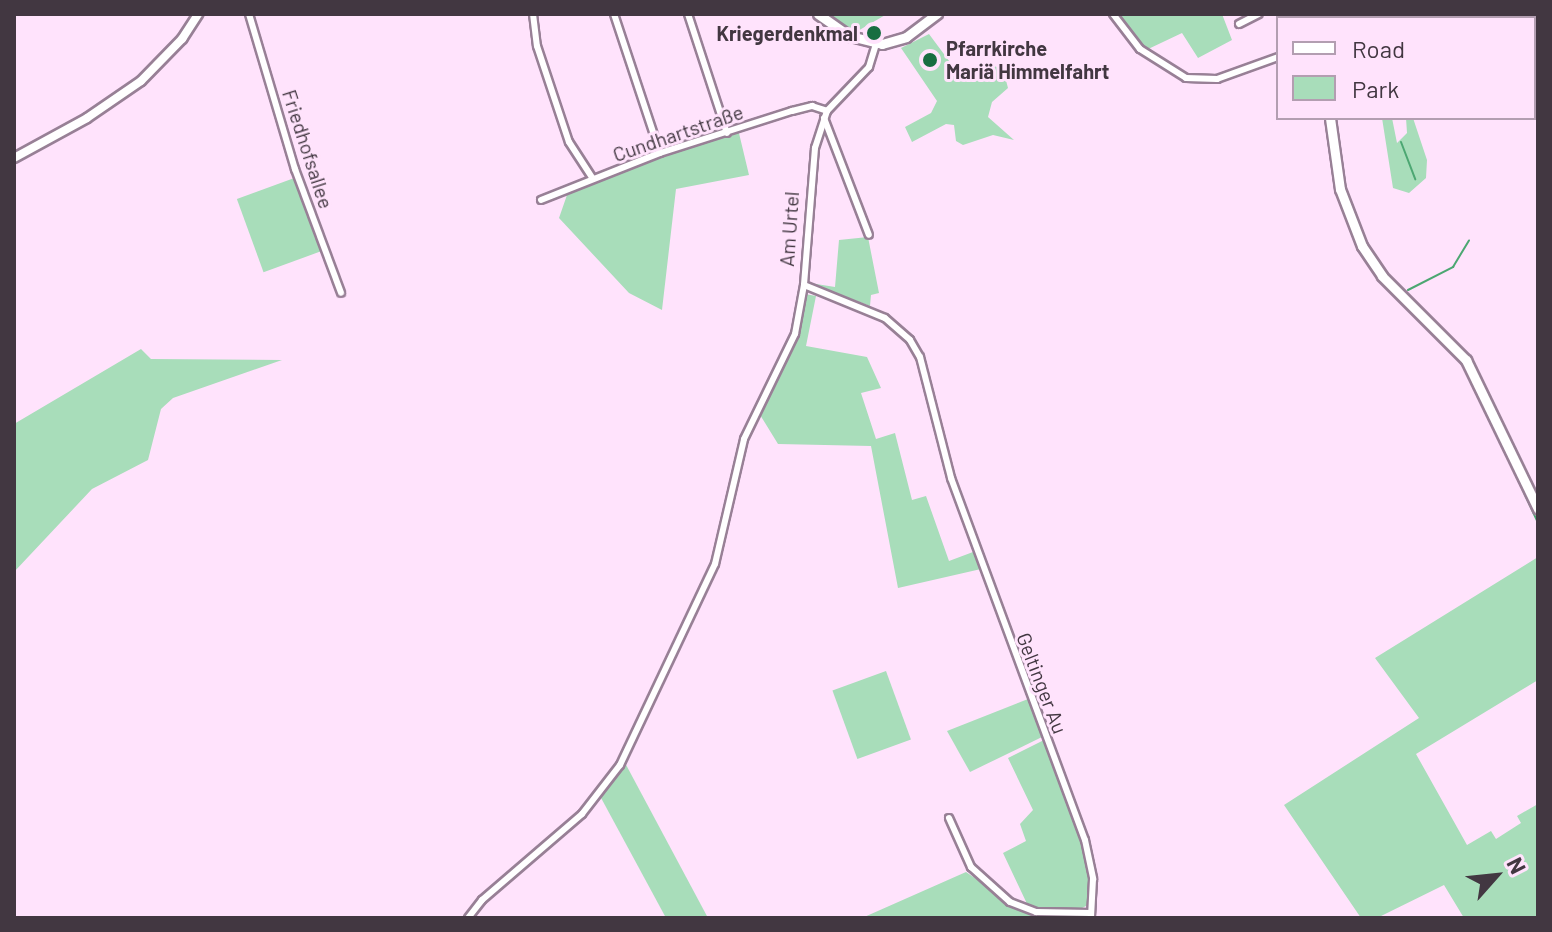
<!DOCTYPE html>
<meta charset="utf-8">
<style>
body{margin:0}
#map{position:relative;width:1552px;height:932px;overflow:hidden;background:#ffe3fc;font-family:Barlow,sans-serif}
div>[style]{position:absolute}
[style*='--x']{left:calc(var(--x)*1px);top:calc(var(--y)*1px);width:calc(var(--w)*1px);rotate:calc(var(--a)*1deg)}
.green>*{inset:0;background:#a8ddba;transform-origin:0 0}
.stream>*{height:2px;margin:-1px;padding:0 1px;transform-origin:1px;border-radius:1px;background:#4ca772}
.roads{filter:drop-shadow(2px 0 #988096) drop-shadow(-2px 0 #988096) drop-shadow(0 2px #988096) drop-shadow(0 -2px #988096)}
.minor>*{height:6px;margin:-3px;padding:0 3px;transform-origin:3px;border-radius:3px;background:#fff}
.tertiary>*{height:8px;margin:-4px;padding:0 4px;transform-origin:4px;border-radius:4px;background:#fff}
.secondary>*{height:9px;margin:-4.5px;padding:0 4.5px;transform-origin:4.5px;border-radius:4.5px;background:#fff}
.dots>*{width:22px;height:22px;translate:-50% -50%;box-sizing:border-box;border:4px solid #ffe3fc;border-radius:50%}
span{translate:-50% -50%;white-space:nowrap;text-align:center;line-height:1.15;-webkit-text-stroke:6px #ffe3fc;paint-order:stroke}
.poi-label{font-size:20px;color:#423741;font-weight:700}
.right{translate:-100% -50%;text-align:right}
.left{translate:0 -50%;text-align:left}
.street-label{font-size:20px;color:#423741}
.frame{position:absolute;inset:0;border:16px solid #423741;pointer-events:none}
.legend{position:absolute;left:1276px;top:16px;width:260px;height:104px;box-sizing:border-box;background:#ffe3fc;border:2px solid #b39eb1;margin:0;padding:10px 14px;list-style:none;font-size:24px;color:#423741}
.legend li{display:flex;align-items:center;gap:16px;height:40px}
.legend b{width:40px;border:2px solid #b39eb1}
.north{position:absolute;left:1456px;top:836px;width:80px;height:80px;-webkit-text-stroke:6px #ffe3fc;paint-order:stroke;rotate:63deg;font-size:22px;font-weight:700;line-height:32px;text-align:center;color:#423741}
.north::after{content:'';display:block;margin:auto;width:28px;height:36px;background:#423741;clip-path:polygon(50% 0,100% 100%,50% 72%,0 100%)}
</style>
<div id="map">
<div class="green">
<i style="clip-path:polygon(826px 14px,887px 14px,856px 32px)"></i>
<i style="clip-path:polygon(1117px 14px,1222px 14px,1232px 40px,1198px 58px,1182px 33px,1144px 51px)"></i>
<i style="clip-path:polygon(929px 34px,961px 77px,982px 62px,1003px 69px,1008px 88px,992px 102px,988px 117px,1014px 140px,993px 135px,963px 145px,956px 141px,954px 125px,946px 124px,912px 142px,905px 127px,931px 113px,937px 101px,901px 48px)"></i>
<i style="clip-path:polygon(1382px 118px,1392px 118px,1397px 143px,1407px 133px,1406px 118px,1413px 118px,1427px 160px,1426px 178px,1409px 193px,1393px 188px)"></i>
<i style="clip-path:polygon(738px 129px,749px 175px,676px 189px,662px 310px,629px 293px,559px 218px,567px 195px,594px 181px)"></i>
<i style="left:297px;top:177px;width:78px;height:64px;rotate:70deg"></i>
<i style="clip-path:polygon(868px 237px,879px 293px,871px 295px,870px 306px,810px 283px,835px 287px,839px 240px)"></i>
<i style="clip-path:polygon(805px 294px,816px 296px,806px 346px,867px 357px,881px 388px,861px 393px,876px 439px,895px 433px,912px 500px,926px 496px,949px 561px,973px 552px,981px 569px,898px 588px,871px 446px,778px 444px,757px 410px,798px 333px)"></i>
<i style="clip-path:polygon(141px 349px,151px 359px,282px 360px,173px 398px,161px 409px,148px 460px,92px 489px,14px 572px,14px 424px)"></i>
<i style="clip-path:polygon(1538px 557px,1538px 680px,1416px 754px,1467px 845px,1491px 831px,1496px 839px,1521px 823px,1517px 816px,1538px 804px,1538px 918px,1464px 918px,1444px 885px,1377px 918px,1361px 918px,1284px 805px,1419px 718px,1375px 658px)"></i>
<i style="left:886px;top:671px;width:73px;height:57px;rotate:70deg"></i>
<i style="clip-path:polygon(1028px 699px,1042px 737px,970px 772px,947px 731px)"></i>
<i style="clip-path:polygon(1044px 740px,1085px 848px,1092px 879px,1088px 905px,1080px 909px,1029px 908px,1003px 853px,1026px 841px,1020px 824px,1033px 810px,1008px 758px)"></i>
<i style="clip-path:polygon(624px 761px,708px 918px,666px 918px,600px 796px)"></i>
<i style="clip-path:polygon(966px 872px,1025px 912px,1086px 918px,862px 918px)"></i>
</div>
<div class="stream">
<i style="--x:1381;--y:14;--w:4;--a:90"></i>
<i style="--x:1401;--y:142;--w:40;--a:69"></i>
<i style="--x:1408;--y:290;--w:51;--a:-27.1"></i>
<i style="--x:1453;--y:267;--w:31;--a:-59"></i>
<i style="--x:1401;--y:303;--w:14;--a:39"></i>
<i style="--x:1510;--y:462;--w:67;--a:65.3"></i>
</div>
<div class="roads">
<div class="minor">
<i style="--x:249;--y:14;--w:162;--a:73.5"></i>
<i style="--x:295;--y:169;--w:132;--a:69.6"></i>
<i style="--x:533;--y:14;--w:32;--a:83"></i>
<i style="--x:537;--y:46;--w:101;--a:71.6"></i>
<i style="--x:569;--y:142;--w:44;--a:57"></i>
<i style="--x:614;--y:14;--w:146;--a:71.7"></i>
<i style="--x:688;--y:14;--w:125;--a:71.9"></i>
<i style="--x:1113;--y:14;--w:44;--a:52.4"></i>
<i style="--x:1140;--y:49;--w:54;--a:32.2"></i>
<i style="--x:1186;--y:78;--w:31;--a:2"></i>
<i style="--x:1217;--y:79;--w:65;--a:-19.8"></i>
<i style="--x:1239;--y:24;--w:22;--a:-27"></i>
<i style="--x:876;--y:44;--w:24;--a:107"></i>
<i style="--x:869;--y:67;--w:61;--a:133.7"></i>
<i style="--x:827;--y:111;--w:39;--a:108"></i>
<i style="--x:815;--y:148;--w:137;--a:94.6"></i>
<i style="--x:804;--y:285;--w:87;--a:22.2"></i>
<i style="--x:885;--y:318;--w:33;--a:41"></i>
<i style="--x:910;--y:340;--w:20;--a:60"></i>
<i style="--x:920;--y:357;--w:125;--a:75.6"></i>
<i style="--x:951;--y:478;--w:386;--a:69.7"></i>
<i style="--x:1085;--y:840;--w:40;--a:78"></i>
<i style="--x:1093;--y:879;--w:39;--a:93"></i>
<i style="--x:824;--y:118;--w:125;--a:69"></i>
<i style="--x:541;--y:200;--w:128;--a:-21.6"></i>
<i style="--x:660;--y:153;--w:139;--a:-17.7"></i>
<i style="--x:792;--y:111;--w:21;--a:-14"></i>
<i style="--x:812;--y:106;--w:16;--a:18"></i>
<i style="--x:949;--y:818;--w:54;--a:65.8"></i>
<i style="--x:971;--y:867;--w:52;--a:41.9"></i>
<i style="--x:1010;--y:902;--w:28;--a:21"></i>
<i style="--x:1036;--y:912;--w:55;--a:1"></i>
<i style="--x:468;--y:918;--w:23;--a:-52"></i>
<i style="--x:482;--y:900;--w:132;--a:-40.7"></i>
<i style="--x:582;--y:814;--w:62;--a:-52.2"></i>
<i style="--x:620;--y:765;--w:222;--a:-64.7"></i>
<i style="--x:715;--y:564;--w:128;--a:-76.9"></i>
<i style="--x:744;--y:439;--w:117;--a:-64.1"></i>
<i style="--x:795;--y:334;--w:50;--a:-79.6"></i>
</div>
<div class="tertiary">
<i style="--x:14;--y:158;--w:83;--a:-28.7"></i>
<i style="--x:87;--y:118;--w:65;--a:-34.4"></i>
<i style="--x:141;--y:81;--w:59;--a:-45.7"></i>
<i style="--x:182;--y:39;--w:30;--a:-57"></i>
</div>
<div class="secondary">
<i style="--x:818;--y:14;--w:39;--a:35"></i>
<i style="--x:850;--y:36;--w:33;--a:14"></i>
<i style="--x:882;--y:44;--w:25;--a:-16"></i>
<i style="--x:906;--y:37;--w:39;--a:-37"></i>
<i style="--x:1314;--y:14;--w:4;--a:76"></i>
<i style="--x:1330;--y:118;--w:72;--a:82"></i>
<i style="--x:1340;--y:189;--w:61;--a:68.9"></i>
<i style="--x:1362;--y:246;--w:36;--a:56"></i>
<i style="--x:1382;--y:276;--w:119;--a:45"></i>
<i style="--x:1466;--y:360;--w:165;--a:64.2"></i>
</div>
</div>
<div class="dots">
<i style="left:874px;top:33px;background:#176e41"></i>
<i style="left:930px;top:60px;background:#176e41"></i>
</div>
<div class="poi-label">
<span class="right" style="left:858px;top:33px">Kriegerdenkmal</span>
<span class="left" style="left:946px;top:60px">Pfarrkirche<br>Mariä Himmelfahrt</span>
</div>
<div class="street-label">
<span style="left:678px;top:133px;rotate:-19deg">Cundhartstraße</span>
<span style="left:308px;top:149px;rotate:72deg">Friedhofsallee</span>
<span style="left:789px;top:229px;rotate:-86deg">Am Urtel</span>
<span style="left:1042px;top:683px;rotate:69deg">Geltinger Au</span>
</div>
<div class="frame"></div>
<ul class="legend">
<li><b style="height:10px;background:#fff"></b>Road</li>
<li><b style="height:22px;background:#a8ddba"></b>Park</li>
</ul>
<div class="north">N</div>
</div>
